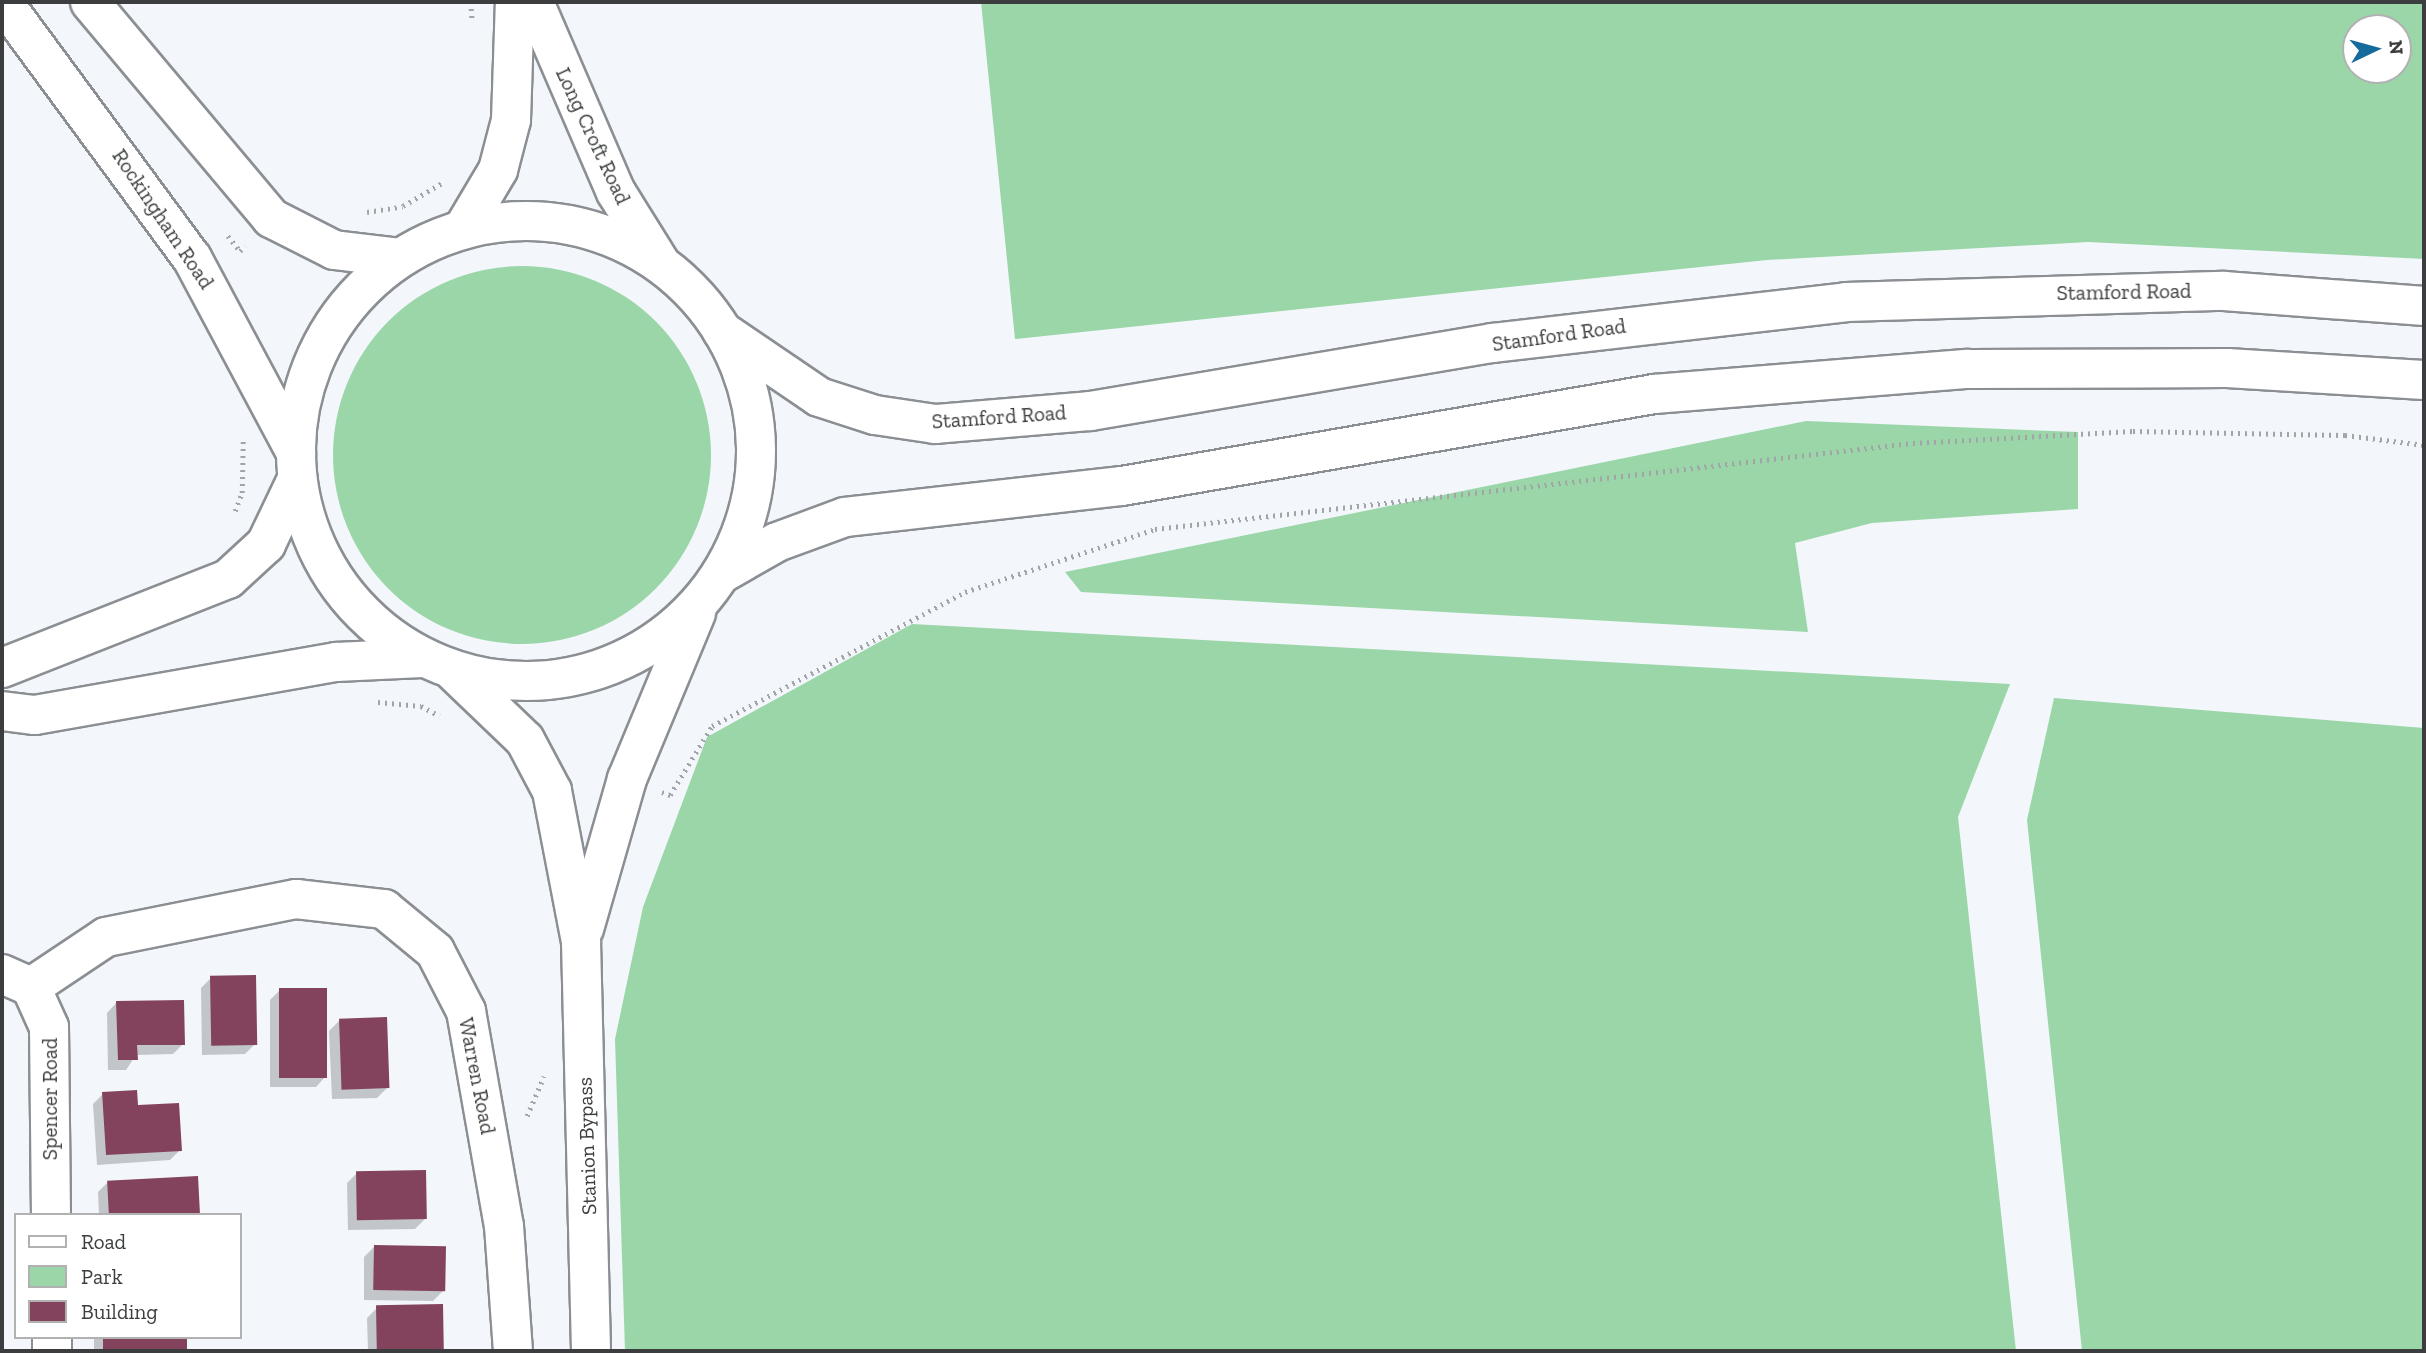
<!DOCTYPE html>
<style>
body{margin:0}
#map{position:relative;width:2426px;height:1353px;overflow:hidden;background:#f3f7fc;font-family:"Zilla Slab",serif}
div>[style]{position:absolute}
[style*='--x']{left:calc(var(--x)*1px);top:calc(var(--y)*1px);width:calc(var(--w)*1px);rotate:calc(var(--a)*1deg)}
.green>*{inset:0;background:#9bd6a8}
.round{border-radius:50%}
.shadow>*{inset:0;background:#0003;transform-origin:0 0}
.building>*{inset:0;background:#84435d;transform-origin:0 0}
.path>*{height:4.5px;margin-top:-2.25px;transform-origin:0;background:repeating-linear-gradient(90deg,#a2a5a8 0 2px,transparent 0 7px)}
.roads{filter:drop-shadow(2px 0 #8b8f93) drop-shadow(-2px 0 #8b8f93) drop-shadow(0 2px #8b8f93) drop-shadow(0 -2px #8b8f93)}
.minor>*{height:38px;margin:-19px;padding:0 19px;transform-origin:19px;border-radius:19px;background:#fff}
.tertiary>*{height:38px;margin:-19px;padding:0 19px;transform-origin:19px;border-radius:19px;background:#fff}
.primary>*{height:38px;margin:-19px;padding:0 19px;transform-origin:19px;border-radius:19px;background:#fff}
.trunk>*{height:38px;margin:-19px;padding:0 19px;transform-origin:19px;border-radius:19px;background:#fff}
.trunk>.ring{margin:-19px;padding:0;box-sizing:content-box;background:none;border:38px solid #fff;border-radius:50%}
span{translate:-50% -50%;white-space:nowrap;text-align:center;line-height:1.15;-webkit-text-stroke:7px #fff;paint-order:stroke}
.street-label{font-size:21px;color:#3b3d3f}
.frame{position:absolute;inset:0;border:4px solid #3b3d3f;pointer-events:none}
.legend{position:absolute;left:14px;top:1213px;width:228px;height:126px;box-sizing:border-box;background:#fff;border:2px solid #b1b1b2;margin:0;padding:9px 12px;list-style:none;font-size:21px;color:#3b3d3f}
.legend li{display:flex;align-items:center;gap:14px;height:35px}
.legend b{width:35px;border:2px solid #b1b1b2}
.north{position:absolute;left:2342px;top:14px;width:70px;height:70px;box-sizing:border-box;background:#fff;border:2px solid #b1b1b2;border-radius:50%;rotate:85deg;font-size:19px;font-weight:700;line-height:28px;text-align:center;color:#3b3d3f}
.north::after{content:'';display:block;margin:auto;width:24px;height:32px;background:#156b9b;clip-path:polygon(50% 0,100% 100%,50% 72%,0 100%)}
</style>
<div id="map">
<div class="green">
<i style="clip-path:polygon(evenodd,981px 2px,2424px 2px,2424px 259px,2088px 242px,1767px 260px,1015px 339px,981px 2px,2356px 28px,2398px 28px,2398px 70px,2356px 70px,2356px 28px)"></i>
<i class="round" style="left:333px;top:266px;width:378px;height:378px"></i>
<i style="clip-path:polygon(1806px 421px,2078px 432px,2078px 509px,1872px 523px,1795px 543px,1808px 632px,1081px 592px,1065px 572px)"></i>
<i style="clip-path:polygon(912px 624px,2010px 684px,1958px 817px,2016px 1351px,625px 1351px,615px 1039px,643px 907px,707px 737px)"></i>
<i style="clip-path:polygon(2054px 698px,2424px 728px,2424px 1351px,2082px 1351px,2027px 820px)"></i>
</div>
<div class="shadow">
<i style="clip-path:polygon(211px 978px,255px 1044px,245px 1054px,202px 1055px,201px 988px)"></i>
<i style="clip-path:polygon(280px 990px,326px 1076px,316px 1087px,270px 1087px,270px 1000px)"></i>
<i style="clip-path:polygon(117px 1002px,183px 1044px,173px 1054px,136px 1055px,126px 1070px,108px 1070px,107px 1013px)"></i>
<i style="clip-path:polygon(339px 1021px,387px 1088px,377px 1098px,332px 1099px,329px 1031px)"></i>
<i style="clip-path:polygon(103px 1094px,136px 1107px,180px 1150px,170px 1160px,97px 1165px,93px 1104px)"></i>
<i style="clip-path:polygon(357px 1173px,425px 1219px,415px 1229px,348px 1230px,347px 1183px)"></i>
<i style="clip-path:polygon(108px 1182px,198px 1215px,99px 1215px,98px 1192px)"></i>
<i style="clip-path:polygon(374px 1247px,443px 1291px,433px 1301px,364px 1300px,364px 1257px)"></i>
<i style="clip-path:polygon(441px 1306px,442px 1351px,368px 1351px,367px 1318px,377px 1308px)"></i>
<i style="left:94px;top:1337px;width:92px;height:14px"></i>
</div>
<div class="building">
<i style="left:256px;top:975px;width:70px;height:46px;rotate:89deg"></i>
<i style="left:279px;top:988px;width:48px;height:90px"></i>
<i style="clip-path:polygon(184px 1000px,185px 1045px,137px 1045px,138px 1060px,118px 1060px,116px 1001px)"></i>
<i style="left:387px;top:1017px;width:71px;height:48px;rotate:88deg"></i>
<i style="clip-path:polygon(137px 1090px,138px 1105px,179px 1103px,182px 1151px,106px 1155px,102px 1092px)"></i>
<i style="left:426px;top:1170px;width:49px;height:70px;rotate:89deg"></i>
<i style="left:198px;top:1176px;width:39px;height:91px;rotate:87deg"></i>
<i style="left:374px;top:1245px;width:72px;height:45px;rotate:1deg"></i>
<i style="left:443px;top:1304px;width:47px;height:67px;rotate:89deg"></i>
<i style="left:103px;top:1337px;width:84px;height:14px"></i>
</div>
<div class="path">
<i style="--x:471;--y:2;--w:16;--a:86"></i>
<i style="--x:367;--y:212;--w:36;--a:-9"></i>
<i style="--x:403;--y:206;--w:45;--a:-30.5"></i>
<i style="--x:228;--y:236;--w:19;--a:51"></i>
<i style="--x:240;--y:251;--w:7;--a:-45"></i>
<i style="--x:235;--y:511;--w:19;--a:-69"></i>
<i style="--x:242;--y:493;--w:52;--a:-88.9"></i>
<i style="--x:378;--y:702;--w:43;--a:5.3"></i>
<i style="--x:421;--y:706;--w:21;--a:28"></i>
<i style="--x:662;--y:792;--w:9;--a:21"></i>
<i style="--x:670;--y:795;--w:81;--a:-58.7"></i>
<i style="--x:712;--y:726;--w:286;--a:-27.9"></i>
<i style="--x:965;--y:592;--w:200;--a:-18.3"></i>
<i style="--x:1155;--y:529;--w:763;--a:-6.47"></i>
<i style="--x:1913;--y:443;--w:220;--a:-3.1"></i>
<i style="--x:2133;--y:431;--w:212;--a:1.1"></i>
<i style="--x:2345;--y:435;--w:80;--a:7.2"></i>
<i style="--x:527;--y:1116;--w:43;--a:-67"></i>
</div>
<div class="roads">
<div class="minor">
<i style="--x:2;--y:974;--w:32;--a:24"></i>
<i style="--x:31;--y:987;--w:90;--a:-33.7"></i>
<i style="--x:106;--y:937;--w:194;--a:-11.3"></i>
<i style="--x:296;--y:899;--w:89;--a:6.5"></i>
<i style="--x:384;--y:909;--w:66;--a:39.5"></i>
<i style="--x:435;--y:951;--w:68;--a:62.7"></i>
<i style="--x:466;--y:1011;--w:218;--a:80"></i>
<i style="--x:504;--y:1226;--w:125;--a:85.9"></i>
<i style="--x:31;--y:987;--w:44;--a:65.8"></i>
<i style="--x:49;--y:1027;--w:188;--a:89.4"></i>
<i style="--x:52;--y:1337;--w:14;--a:90"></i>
</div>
<div class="tertiary">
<i style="--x:534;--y:2;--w:207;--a:66.7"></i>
<i style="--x:616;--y:192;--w:85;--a:58"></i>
<i style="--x:463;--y:229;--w:69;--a:-59.3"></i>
<i style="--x:498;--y:170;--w:52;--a:-75.4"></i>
<i style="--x:511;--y:120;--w:118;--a:-88.1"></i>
</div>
<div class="primary">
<i style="--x:2;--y:668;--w:243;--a:-21.5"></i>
<i style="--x:228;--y:579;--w:52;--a:-42.6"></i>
<i style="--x:266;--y:544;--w:72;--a:-64.5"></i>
<i style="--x:2;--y:711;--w:33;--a:7"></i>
<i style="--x:35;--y:715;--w:306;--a:-10"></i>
<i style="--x:336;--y:662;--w:86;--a:-2.7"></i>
</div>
<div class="trunk">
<i style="--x:3;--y:2;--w:318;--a:53.6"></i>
<i style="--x:192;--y:258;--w:221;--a:61.9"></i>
<i style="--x:90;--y:2;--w:282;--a:50"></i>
<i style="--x:271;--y:218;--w:71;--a:26.9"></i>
<i style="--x:334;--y:250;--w:66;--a:6.9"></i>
<i class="ring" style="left:296px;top:221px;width:422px;height:422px"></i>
<i style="--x:722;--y:331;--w:117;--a:34.2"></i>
<i style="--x:819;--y:397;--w:59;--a:17.8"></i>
<i style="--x:875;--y:415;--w:61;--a:8.5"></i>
<i style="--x:935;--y:424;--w:156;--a:-4.8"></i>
<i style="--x:1090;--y:411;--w:409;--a:-9.6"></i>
<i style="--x:1493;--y:343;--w:355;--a:-6.6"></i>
<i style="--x:1846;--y:302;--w:378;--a:-1.7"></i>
<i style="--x:2224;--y:291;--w:201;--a:4.3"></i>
<i style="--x:721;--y:574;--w:64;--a:-29.7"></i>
<i style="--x:777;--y:542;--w:72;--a:-20.2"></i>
<i style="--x:845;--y:517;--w:279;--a:-6.4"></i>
<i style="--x:1122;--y:486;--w:540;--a:-9.81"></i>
<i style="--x:1654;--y:394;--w:315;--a:-4.6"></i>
<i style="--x:1968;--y:369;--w:259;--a:-0.2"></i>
<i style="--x:2227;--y:368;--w:197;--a:3.5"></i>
<i style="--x:454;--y:672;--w:98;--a:43.8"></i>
<i style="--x:525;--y:740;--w:58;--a:62.1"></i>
<i style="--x:552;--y:791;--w:153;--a:79.1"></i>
<i style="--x:581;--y:941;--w:410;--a:88.6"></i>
<i style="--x:584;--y:929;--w:156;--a:-74"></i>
<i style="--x:627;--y:779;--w:180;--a:-67.4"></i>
</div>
</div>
<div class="street-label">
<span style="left:593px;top:136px;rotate:65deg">Long Croft Road</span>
<span style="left:163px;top:219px;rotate:56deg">Rockingham Road</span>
<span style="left:2124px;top:292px;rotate:-1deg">Stamford Road</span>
<span style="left:1559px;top:335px;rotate:-8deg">Stamford Road</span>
<span style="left:999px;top:417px;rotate:-4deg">Stamford Road</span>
<span style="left:477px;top:1076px;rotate:79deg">Warren Road</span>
<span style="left:50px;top:1099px;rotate:-90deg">Spencer Road</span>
<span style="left:587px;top:1146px;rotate:-92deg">Stanion Bypass</span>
</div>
<div class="frame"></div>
<ul class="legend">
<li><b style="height:9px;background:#fff"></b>Road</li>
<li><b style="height:19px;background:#9bd6a8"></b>Park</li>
<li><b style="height:19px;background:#84435d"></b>Building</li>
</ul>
<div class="north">N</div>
</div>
